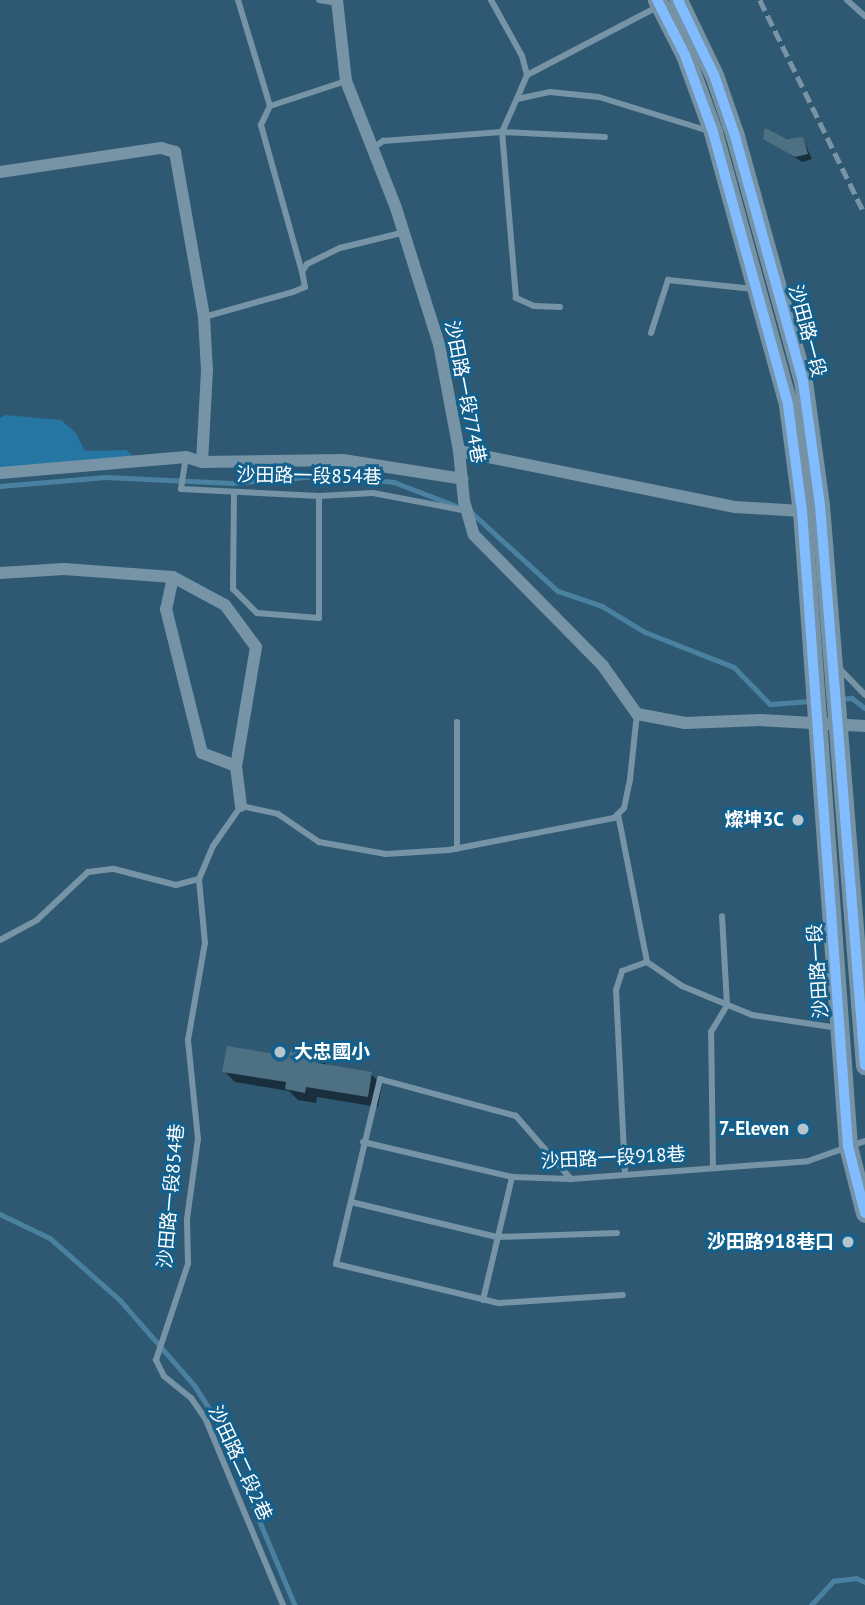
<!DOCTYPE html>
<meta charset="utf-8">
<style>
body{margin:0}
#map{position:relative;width:865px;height:1605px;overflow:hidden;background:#2f5972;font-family:"PT Sans","Noto Sans TC",sans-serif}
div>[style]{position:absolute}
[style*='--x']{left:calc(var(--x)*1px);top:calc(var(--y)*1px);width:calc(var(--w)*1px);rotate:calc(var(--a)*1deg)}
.green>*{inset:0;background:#2576a2}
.shadow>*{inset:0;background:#0007}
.stream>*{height:4.5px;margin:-2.25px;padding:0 2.25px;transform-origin:2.25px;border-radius:2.25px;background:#4b81a0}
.building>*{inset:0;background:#4e7083}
.lane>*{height:6px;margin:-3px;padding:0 3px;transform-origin:3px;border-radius:3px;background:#7694a5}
.street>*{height:12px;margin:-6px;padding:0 6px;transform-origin:6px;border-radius:6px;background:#7694a5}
.primary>*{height:19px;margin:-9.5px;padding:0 9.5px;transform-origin:9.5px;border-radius:9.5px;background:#7693a5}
.rail>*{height:4.5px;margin-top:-2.25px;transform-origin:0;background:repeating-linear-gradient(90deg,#7995a5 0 12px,transparent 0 17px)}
.cycleway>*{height:10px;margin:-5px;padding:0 5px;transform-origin:5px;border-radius:5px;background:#80bcff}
.dots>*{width:19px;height:19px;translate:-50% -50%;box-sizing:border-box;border:4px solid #14608d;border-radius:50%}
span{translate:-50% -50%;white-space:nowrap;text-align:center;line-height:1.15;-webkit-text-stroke:6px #14608d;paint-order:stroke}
.street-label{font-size:19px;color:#fff}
.poi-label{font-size:19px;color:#fff;font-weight:700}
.right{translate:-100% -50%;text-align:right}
.left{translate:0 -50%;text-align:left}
</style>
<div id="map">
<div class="green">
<i style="clip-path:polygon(5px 415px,61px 420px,76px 433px,85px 451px,126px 450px,135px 458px,0 476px,0 418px)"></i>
</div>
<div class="shadow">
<i style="clip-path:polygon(765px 138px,803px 139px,812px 159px,802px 162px)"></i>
<i style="clip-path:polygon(319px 1057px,329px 1067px,371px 1074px,382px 1085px,378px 1107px,317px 1097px,316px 1103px,298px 1100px,289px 1091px,235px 1082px,224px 1071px)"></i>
</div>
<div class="stream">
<i style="--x:0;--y:486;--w:106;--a:-4.9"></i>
<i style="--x:106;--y:477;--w:126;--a:2.7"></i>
<i style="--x:232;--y:483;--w:99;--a:-4.6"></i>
<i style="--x:331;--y:475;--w:63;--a:6.3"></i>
<i style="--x:394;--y:482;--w:70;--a:21"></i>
<i style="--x:470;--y:511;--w:119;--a:42.3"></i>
<i style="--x:558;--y:591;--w:46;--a:18.8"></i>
<i style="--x:602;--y:606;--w:50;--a:31.2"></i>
<i style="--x:645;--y:632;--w:96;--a:21.5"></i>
<i style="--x:734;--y:667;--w:52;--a:45.8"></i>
<i style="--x:770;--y:704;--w:41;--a:-4.2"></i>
<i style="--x:841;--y:699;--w:11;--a:-5"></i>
<i style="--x:852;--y:698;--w:16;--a:38"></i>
<i style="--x:0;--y:1214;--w:55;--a:25.6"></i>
<i style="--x:50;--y:1238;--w:94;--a:41.5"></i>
<i style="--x:120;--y:1300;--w:114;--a:48.9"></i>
<i style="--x:195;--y:1386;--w:43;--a:57.4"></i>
<i style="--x:218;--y:1422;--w:199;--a:67.2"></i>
<i style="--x:811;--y:1605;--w:33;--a:-47"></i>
<i style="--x:833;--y:1581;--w:23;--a:-7"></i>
<i style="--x:856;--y:1578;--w:10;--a:24"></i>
</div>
<div class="building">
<i style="clip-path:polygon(765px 128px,787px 139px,803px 137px,808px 154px,795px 157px,763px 139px)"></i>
<i style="clip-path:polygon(227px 1046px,288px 1056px,291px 1050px,320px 1055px,318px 1063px,372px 1072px,368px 1097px,306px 1087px,305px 1093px,285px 1089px,286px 1082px,222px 1072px)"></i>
</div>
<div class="lane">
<i style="--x:238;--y:0;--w:111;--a:73.2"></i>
<i style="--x:319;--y:0;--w:18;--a:9"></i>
<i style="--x:491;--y:0;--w:64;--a:61"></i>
<i style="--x:522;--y:56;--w:20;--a:75"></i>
<i style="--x:527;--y:75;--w:26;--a:113"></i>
<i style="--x:847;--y:0;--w:24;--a:42"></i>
<i style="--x:527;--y:75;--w:149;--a:-27.6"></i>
<i style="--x:372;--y:149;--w:14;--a:-36"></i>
<i style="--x:383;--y:141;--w:119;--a:-4.3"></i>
<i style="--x:502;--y:132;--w:103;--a:2.8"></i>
<i style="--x:302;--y:272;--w:153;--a:-105.6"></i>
<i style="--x:261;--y:125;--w:21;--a:-65"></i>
<i style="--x:270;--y:106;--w:80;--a:-18.2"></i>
<i style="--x:560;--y:307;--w:26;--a:-178"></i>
<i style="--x:534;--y:306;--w:20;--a:-156"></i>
<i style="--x:516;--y:298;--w:167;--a:-94.8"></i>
<i style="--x:502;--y:132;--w:36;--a:-66"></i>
<i style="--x:517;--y:99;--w:34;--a:-12"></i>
<i style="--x:550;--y:92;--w:49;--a:5.8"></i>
<i style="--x:599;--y:97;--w:115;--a:17.2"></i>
<i style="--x:204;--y:317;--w:92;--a:-15.7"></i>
<i style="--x:293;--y:292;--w:13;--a:-23"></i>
<i style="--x:305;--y:287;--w:15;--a:-101"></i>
<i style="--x:302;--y:272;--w:9;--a:-58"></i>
<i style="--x:307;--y:264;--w:37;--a:-26"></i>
<i style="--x:340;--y:248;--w:63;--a:-13.8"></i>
<i style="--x:651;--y:333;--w:56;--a:-72.2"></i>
<i style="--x:668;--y:280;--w:86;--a:6"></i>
<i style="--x:186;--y:457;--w:32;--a:99"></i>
<i style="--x:181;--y:489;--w:138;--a:2.9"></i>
<i style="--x:319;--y:496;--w:54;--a:-3.2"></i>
<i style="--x:373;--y:493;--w:96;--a:10.8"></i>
<i style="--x:234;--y:494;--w:95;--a:90.6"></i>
<i style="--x:233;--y:589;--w:34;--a:45"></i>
<i style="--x:257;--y:613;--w:62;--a:4.6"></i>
<i style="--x:319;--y:618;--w:122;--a:-90"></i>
<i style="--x:840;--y:669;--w:36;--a:46"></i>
<i style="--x:618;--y:814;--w:151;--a:78.9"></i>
<i style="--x:647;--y:962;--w:42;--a:34.4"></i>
<i style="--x:682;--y:986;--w:76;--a:22.5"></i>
<i style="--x:752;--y:1015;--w:87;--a:8.6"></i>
<i style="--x:457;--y:849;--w:127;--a:-90"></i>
<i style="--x:0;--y:940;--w:42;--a:-28.4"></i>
<i style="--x:37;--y:920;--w:70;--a:-43.3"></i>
<i style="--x:88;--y:872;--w:26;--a:-7"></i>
<i style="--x:114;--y:869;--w:64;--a:14.5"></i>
<i style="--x:176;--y:885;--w:24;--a:-15"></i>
<i style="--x:363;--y:1142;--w:153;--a:13.2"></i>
<i style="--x:512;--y:1177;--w:59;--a:1.9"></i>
<i style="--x:571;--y:1179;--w:238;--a:-4.3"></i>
<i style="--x:808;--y:1161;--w:60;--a:-19.3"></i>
<i style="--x:713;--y:1168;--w:136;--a:-90.8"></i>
<i style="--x:711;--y:1032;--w:31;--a:-59"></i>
<i style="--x:727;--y:1005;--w:89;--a:-93.2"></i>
<i style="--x:625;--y:1173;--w:183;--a:-92.8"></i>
<i style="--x:616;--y:990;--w:20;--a:-72"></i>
<i style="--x:622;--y:971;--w:27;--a:-20"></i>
<i style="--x:571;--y:1179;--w:84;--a:-131.1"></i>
<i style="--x:516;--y:1116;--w:141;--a:-164.8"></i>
<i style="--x:380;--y:1079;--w:190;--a:103.4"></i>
<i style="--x:336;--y:1264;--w:168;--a:13.5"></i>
<i style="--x:499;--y:1303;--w:124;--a:-3.7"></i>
<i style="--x:351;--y:1202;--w:150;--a:13.5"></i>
<i style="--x:497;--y:1237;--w:120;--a:-1.9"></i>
<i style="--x:483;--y:1300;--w:126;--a:-76.7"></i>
<i style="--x:283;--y:1605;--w:203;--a:-112.6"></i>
<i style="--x:205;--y:1418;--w:24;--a:-125"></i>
<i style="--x:191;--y:1398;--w:35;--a:-141"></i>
<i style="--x:164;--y:1376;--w:18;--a:-117"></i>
<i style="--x:156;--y:1360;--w:101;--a:-71.6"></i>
<i style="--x:188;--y:1264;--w:45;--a:-91.3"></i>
<i style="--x:187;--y:1219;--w:81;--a:-82.2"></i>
<i style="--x:198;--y:1139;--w:100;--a:-95.8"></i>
<i style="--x:188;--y:1040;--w:98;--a:-80.1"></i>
<i style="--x:205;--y:943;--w:64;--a:-95.4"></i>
<i style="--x:199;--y:879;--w:36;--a:-67"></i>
<i style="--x:213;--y:846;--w:49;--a:-55"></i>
<i style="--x:241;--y:806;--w:38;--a:12"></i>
<i style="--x:278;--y:814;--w:50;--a:34.3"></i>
<i style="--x:319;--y:842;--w:68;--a:10.2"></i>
<i style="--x:386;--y:854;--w:63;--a:-3.6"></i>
<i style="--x:449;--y:850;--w:168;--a:-11"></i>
<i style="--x:614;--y:818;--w:14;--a:-45"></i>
<i style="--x:624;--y:808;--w:30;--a:-78"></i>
<i style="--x:630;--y:779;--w:65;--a:-83.9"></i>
</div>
<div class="street">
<i style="--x:337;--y:0;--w:81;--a:83.7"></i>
<i style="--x:346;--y:81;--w:136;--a:68.5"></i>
<i style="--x:396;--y:208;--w:143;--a:72.5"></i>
<i style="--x:439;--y:344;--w:109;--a:79.4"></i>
<i style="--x:459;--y:451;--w:50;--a:84.3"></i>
<i style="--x:464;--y:501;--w:35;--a:74"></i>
<i style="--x:474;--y:535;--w:184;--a:45.4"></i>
<i style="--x:603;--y:666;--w:59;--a:54.7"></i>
<i style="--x:637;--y:714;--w:49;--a:10.6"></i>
<i style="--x:685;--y:723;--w:75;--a:-2.3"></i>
<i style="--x:760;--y:720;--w:105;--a:3.3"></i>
<i style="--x:0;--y:172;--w:163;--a:-8.5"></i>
<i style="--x:161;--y:148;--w:15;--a:16"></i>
<i style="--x:175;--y:152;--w:168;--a:80"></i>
<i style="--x:204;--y:317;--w:53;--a:86.8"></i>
<i style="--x:207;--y:370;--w:92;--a:93.1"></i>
<i style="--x:459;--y:451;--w:282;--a:11.5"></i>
<i style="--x:735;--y:507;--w:67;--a:3.4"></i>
<i style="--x:0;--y:473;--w:187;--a:-4.9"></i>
<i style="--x:186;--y:457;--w:17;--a:17"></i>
<i style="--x:202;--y:462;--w:141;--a:-0.8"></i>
<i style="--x:343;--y:460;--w:121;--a:9"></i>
<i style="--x:0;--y:573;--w:64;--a:-3.6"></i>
<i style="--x:64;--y:569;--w:109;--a:4.2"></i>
<i style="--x:173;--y:577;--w:59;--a:28.3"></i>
<i style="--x:225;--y:605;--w:52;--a:53.6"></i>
<i style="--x:256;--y:647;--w:121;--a:99.5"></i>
<i style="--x:236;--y:766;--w:40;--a:82.9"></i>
<i style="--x:173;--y:577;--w:33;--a:102"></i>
<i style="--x:166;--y:609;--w:148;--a:76"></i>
<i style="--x:202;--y:753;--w:36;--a:21"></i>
</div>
<div class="primary">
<i style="--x:657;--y:0;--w:62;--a:63"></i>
<i style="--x:685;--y:55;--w:82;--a:70"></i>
<i style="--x:713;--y:132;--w:283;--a:74.6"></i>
<i style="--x:788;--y:405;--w:107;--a:82.5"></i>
<i style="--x:802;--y:511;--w:637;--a:85.86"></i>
<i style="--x:848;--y:1146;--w:69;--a:75.8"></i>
<i style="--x:678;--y:0;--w:83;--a:64.4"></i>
<i style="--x:714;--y:75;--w:65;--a:71"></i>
<i style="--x:735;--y:136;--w:254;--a:74.5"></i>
<i style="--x:803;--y:381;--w:125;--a:82.2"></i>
<i style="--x:820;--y:505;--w:562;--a:85.41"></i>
</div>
<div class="rail">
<i style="--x:760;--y:0;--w:238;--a:63.9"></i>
</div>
<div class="cycleway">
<i style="--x:657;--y:0;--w:62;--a:63"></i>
<i style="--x:685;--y:55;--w:82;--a:70"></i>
<i style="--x:713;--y:132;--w:283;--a:74.6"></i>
<i style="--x:788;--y:405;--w:107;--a:82.5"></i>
<i style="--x:802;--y:511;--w:637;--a:85.86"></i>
<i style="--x:848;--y:1146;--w:69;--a:75.8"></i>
<i style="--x:678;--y:0;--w:83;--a:64.4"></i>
<i style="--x:714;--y:75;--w:65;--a:71"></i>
<i style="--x:735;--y:136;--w:254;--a:74.5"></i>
<i style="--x:803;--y:381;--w:125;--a:82.2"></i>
<i style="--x:820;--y:505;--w:562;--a:85.41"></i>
</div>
<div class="dots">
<i style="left:798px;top:820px;background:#b6c5ce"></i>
<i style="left:280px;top:1052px;background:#b6c5ce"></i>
<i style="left:803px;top:1129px;background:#b6c5ce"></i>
<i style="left:848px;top:1242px;background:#b6c5ce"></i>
</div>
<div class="street-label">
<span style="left:807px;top:331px;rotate:75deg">沙田路一段</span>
<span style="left:465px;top:392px;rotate:79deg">沙田路一段774巷</span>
<span style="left:309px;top:476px;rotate:1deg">沙田路一段854巷</span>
<span style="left:818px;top:971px;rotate:-94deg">沙田路一段</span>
<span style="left:613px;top:1158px;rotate:-3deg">沙田路一段918巷</span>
<span style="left:171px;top:1196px;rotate:-85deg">沙田路一段854巷</span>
<span style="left:240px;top:1463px;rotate:65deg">沙田路二段2巷</span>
</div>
<div class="poi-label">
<span class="right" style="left:784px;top:820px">燦坤3C</span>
<span class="left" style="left:294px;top:1052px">大忠國小</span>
<span class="right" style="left:789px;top:1129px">7-Eleven</span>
<span class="right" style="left:834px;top:1242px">沙田路918巷口</span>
</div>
</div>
